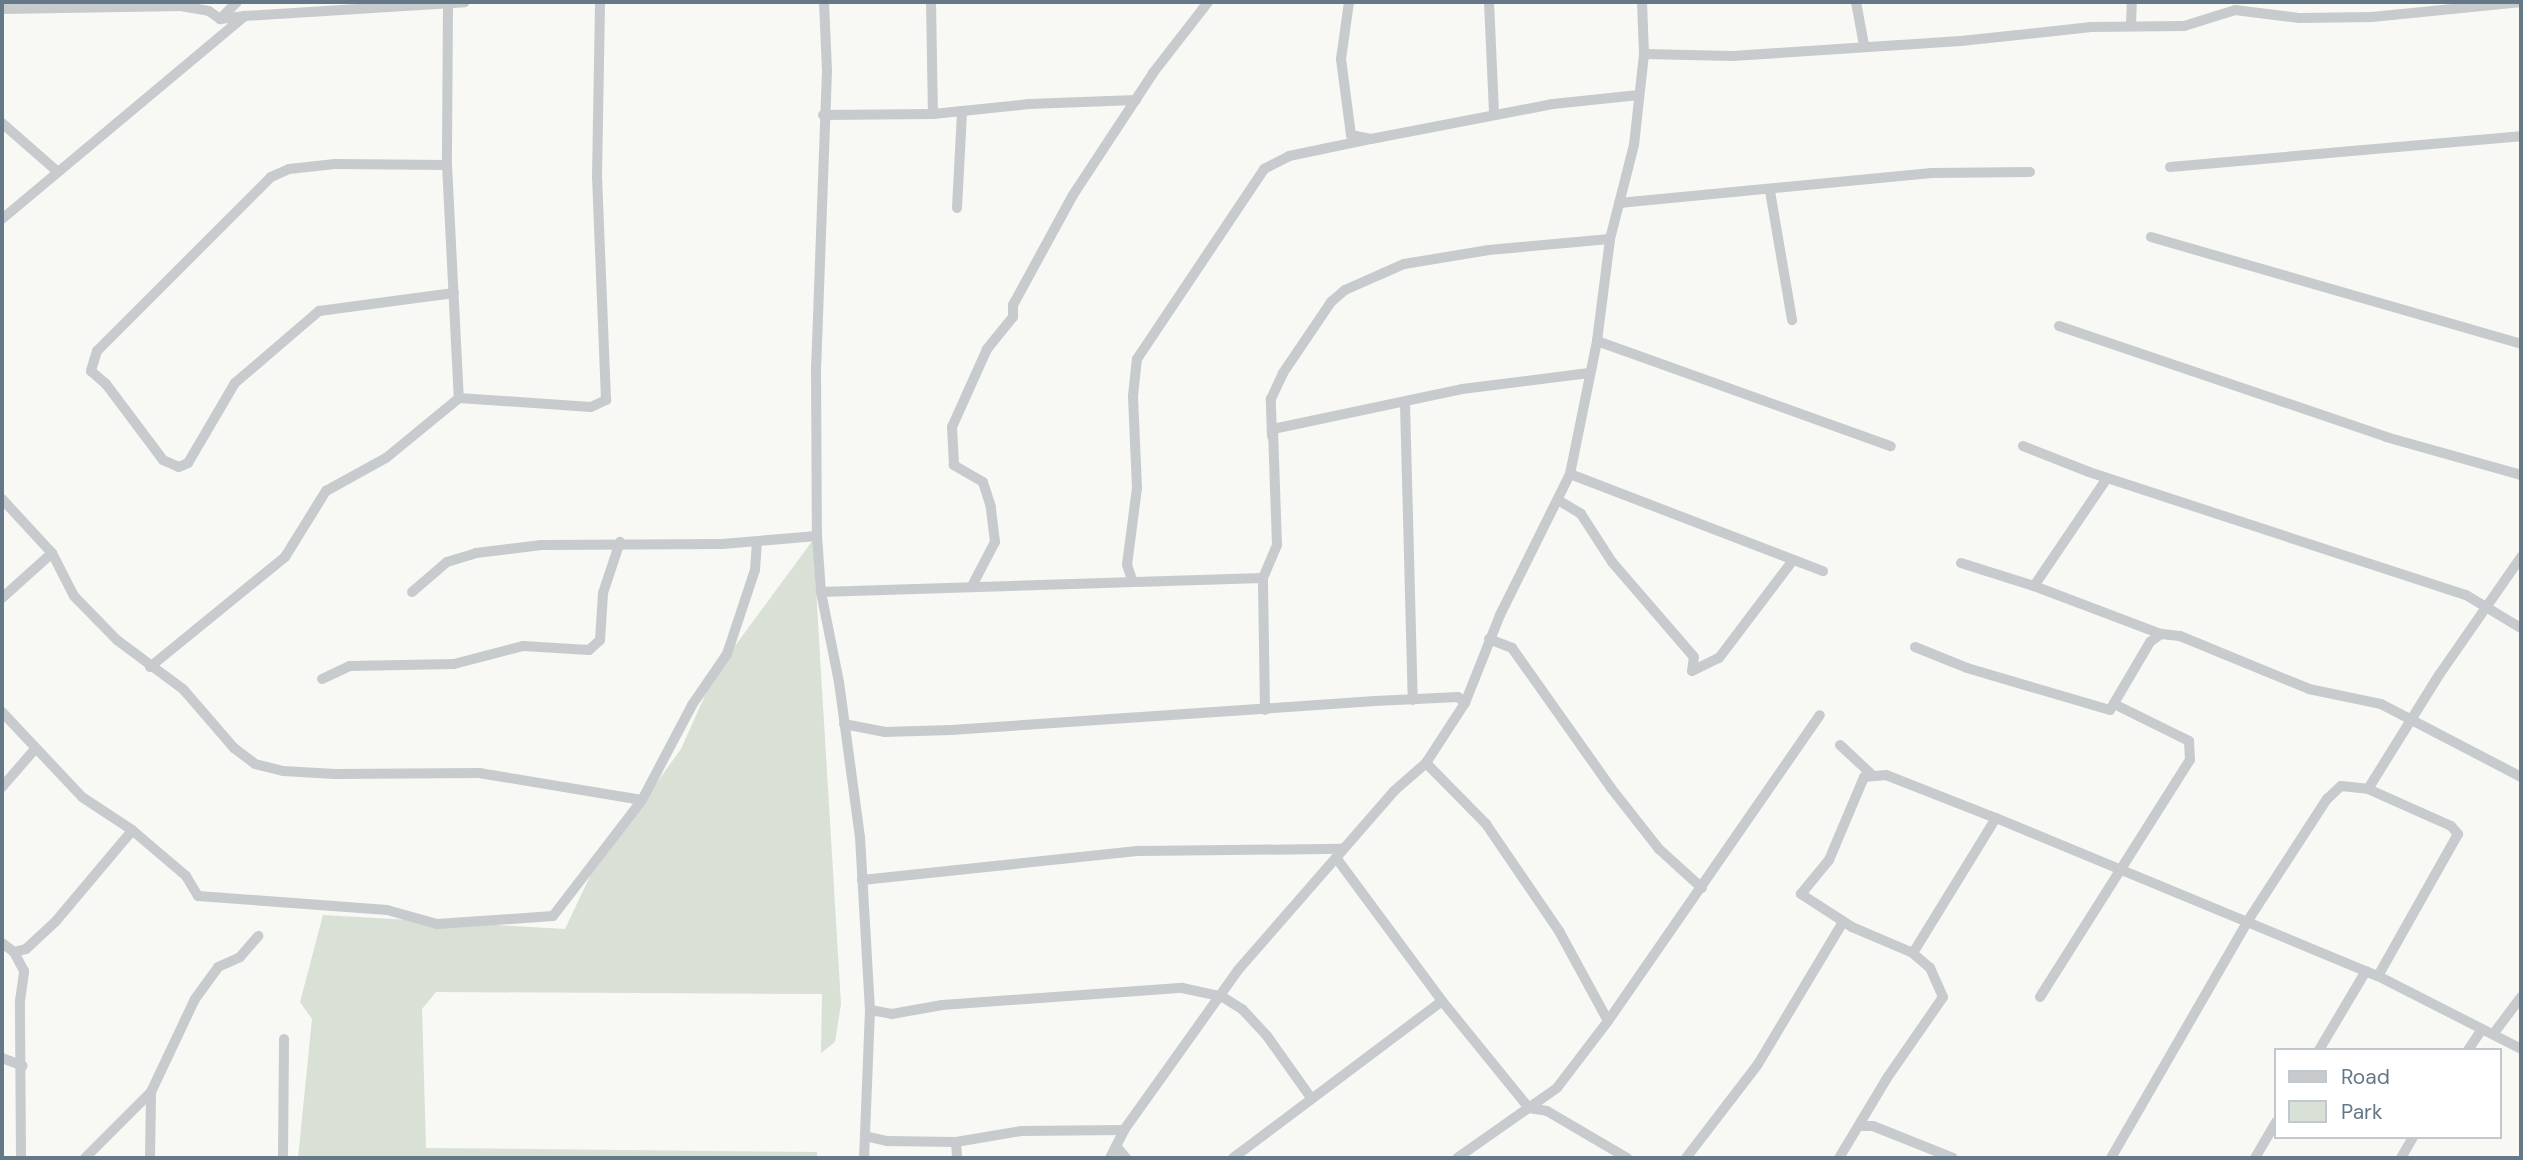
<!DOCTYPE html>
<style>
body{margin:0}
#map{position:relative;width:2523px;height:1160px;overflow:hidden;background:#f8f8f4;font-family:"DM Sans",sans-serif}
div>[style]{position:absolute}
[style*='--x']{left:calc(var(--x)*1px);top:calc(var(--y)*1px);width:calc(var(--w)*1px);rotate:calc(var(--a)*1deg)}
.green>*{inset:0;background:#d9e0d5}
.street>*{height:10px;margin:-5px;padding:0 5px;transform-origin:5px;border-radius:5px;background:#c7cbce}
span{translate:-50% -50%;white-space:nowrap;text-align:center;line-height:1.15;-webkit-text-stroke:7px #fff;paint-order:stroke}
.frame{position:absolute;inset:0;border:4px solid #647887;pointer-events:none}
.legend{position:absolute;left:2274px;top:1048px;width:228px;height:91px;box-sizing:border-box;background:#fff;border:2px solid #c1c9cf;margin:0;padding:9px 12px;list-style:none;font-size:21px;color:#647887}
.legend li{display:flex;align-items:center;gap:14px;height:35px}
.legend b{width:35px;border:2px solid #c1c9cf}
</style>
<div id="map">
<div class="green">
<i style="clip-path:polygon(813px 540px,841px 1004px,835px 1042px,821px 1053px,822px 994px,436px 992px,422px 1009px,426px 1148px,817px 1152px,817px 1158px,298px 1158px,312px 1019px,300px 1002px,323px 915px,565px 929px,592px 872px,681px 749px,715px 673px)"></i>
</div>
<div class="street">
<i style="--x:824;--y:2;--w:69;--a:87.5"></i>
<i style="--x:827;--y:71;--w:295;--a:92.1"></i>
<i style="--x:816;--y:366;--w:170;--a:89.7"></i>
<i style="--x:817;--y:536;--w:56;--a:85.9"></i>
<i style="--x:821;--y:592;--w:92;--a:78.7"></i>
<i style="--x:839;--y:682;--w:156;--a:82.3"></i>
<i style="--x:860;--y:837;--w:173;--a:86.7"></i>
<i style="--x:870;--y:1010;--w:148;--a:92.3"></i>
<i style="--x:931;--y:2;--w:112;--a:89"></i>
<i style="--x:1349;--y:2;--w:58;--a:98"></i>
<i style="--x:1341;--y:59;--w:77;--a:82.5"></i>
<i style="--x:1351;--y:135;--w:20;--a:11"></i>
<i style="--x:1371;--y:139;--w:185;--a:-10.9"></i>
<i style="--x:1553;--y:104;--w:86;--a:-6"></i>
<i style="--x:1489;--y:2;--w:112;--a:87.4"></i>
<i style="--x:1856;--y:2;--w:44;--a:79.5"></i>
<i style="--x:448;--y:5;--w:160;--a:90.4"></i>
<i style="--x:447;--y:165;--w:233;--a:87.1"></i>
<i style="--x:2;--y:9;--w:179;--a:-1"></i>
<i style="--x:181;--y:6;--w:28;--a:10"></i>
<i style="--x:209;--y:11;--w:14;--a:36"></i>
<i style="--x:220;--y:19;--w:25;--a:-7"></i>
<i style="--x:220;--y:19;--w:24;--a:-45"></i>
<i style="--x:2131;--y:25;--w:23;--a:-88"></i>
<i style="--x:1644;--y:54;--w:89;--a:1.3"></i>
<i style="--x:1733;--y:56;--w:228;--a:-3.8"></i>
<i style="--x:1961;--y:41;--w:131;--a:-6.1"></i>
<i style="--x:2091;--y:27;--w:93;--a:-0.6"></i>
<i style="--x:2184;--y:26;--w:53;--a:-17.4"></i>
<i style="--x:2235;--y:10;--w:64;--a:7.1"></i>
<i style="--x:2299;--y:18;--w:73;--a:-0.8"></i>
<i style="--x:2372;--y:17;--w:150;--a:-5.7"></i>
<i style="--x:823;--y:115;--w:110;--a:-0.5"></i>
<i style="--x:933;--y:114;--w:97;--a:-5.9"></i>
<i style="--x:1029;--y:104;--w:107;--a:-2.1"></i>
<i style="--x:2;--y:123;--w:74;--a:41.2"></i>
<i style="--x:447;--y:165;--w:112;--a:-179.5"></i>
<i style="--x:335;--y:164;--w:46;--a:173.8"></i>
<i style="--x:289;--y:169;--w:20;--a:156"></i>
<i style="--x:271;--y:177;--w:246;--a:135"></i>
<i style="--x:97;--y:351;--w:21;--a:107"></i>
<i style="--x:91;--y:371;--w:20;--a:41"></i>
<i style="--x:106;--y:384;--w:95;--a:53.1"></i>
<i style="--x:163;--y:460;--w:17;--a:24"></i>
<i style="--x:179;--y:467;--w:10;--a:-24"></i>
<i style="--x:188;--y:463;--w:93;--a:-59.6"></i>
<i style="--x:235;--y:383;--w:111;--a:-40.6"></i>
<i style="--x:319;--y:311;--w:136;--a:-7.6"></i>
<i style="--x:2170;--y:167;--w:352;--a:-5"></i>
<i style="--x:1770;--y:191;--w:131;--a:80.3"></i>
<i style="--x:1619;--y:203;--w:314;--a:-5.5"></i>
<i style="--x:1932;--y:173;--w:98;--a:-0.6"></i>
<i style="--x:957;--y:208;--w:97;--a:-87"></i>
<i style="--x:2;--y:219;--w:317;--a:-39.9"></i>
<i style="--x:245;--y:16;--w:220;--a:-3.6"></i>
<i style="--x:2151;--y:237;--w:385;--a:16.1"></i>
<i style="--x:2059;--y:326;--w:345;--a:18.7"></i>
<i style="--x:2386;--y:437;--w:140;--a:15.7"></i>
<i style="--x:1597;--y:341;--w:312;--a:19.7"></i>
<i style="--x:1405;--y:403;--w:297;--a:88.5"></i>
<i style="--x:1272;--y:436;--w:37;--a:-92"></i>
<i style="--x:1271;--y:399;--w:29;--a:-65"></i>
<i style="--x:1283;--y:373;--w:86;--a:-55.9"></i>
<i style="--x:1331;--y:302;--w:18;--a:-41"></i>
<i style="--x:1345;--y:290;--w:64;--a:-23.8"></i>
<i style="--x:1404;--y:264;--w:86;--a:-9.4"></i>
<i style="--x:1489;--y:250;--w:121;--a:-5.2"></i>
<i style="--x:2023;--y:446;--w:71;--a:21.5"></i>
<i style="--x:2089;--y:472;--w:397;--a:18.1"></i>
<i style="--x:2466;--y:595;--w:64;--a:31"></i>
<i style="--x:1570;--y:474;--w:271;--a:21"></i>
<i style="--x:2;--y:499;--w:74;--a:47.2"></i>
<i style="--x:52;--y:553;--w:48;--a:62.9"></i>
<i style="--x:74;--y:596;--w:62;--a:45.7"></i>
<i style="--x:117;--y:640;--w:82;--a:36.6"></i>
<i style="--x:183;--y:689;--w:78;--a:49.2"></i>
<i style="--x:234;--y:748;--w:26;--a:37"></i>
<i style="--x:255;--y:764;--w:29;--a:14"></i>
<i style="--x:283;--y:771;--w:52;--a:3.3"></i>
<i style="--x:335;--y:774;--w:144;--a:-0.4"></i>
<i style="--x:479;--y:773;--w:165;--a:9.4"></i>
<i style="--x:1558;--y:500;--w:27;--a:31"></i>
<i style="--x:1581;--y:514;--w:57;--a:57.1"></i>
<i style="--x:1612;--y:562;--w:125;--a:49.2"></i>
<i style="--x:1694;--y:657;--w:14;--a:98"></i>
<i style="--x:1692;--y:671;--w:30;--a:-26"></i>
<i style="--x:1719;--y:658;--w:123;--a:-52.9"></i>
<i style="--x:1961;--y:563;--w:77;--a:17.5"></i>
<i style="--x:2034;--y:586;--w:130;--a:-55.9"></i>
<i style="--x:1132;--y:580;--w:16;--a:-108"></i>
<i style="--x:1127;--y:565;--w:78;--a:-82.6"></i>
<i style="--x:1137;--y:488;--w:92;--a:-92.5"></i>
<i style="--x:1133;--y:396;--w:37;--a:-84"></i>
<i style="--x:1137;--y:359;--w:229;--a:-56.2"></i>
<i style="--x:1264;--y:169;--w:28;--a:-27"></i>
<i style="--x:1289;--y:156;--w:84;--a:-11.7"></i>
<i style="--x:973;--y:584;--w:47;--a:-62.4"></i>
<i style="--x:995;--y:542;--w:35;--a:-97"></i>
<i style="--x:991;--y:507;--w:26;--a:-108"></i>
<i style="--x:983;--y:482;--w:34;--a:-150"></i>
<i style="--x:954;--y:465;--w:38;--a:-93"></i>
<i style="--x:952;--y:427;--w:85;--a:-65.8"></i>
<i style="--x:987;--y:349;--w:41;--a:-50.9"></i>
<i style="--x:1013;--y:317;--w:12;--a:-90"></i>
<i style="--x:1013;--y:305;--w:125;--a:-61.4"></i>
<i style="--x:1073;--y:195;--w:146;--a:-56.7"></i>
<i style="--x:1153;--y:73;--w:90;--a:-52.2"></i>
<i style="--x:2034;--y:586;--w:136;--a:20.7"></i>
<i style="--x:412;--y:592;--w:46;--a:-40.6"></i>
<i style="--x:447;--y:562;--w:30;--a:-17"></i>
<i style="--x:476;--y:553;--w:66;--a:-6.9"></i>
<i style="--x:542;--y:545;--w:180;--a:-0.3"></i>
<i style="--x:722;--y:544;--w:95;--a:-4.8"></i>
<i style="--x:821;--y:592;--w:442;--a:-1.8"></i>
<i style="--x:2;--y:598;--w:67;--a:-42"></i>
<i style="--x:1489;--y:639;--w:25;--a:21"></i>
<i style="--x:1512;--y:648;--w:171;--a:54.7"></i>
<i style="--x:1611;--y:788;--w:78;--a:51.8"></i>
<i style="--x:1659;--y:849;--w:58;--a:42.2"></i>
<i style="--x:1915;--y:647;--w:56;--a:22"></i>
<i style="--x:1967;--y:668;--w:149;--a:16.4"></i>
<i style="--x:2110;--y:710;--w:79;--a:-59.5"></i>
<i style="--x:2150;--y:642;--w:14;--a:-36"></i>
<i style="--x:2161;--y:634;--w:19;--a:6"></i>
<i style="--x:2180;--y:636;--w:139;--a:22.3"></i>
<i style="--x:2309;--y:689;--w:74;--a:11.8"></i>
<i style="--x:2381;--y:704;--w:158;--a:27.5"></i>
<i style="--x:150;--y:667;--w:174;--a:-39.2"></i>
<i style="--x:285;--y:557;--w:78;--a:-58.2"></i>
<i style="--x:326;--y:491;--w:68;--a:-28.8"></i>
<i style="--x:386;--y:458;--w:94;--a:-39.4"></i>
<i style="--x:459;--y:398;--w:132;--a:3.9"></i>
<i style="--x:591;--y:407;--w:17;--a:-25"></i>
<i style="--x:606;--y:400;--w:223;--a:-92.3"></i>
<i style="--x:597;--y:177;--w:175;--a:-89"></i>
<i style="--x:322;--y:679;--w:31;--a:-25"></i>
<i style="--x:350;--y:666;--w:104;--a:-1.1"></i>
<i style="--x:454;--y:664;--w:71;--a:-14.6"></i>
<i style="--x:523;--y:646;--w:66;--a:3.5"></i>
<i style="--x:589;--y:650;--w:15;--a:-42"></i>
<i style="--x:600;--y:640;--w:47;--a:-86.3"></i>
<i style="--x:603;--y:593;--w:54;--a:-71.6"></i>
<i style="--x:1265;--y:710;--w:132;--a:-90.9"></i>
<i style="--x:1263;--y:578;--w:36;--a:-67"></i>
<i style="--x:1277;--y:545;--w:116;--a:-92"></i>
<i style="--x:1273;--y:429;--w:193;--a:-11.9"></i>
<i style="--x:1462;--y:389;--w:128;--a:-7.2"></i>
<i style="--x:2;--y:712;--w:117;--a:46.7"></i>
<i style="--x:82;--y:797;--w:60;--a:33.4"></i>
<i style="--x:132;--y:830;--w:71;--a:40.4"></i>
<i style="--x:186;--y:876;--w:23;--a:59"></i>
<i style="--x:198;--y:896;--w:190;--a:4.2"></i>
<i style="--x:387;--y:910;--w:52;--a:15.6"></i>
<i style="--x:437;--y:924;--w:116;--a:-3.9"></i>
<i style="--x:553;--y:916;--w:146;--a:-52.5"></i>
<i style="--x:642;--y:800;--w:107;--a:-62.2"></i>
<i style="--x:692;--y:705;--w:62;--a:-55.5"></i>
<i style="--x:727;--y:654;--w:89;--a:-71.6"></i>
<i style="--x:755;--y:570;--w:28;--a:-86"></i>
<i style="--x:844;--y:724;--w:42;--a:11"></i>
<i style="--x:885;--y:732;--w:66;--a:-1.7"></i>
<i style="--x:951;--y:730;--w:425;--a:-3.9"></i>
<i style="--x:1375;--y:701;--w:83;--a:-2.8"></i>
<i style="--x:1458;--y:697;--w:9;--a:41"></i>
<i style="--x:1840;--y:745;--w:41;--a:43"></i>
<i style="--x:1426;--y:763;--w:86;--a:45.5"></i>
<i style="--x:1486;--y:824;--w:130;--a:55.7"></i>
<i style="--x:1559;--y:931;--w:102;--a:61.4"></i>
<i style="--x:1608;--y:1021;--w:84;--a:127.3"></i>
<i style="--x:1557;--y:1088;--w:122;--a:145"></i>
<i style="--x:2;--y:787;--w:50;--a:-49"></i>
<i style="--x:2368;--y:789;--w:134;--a:-58.1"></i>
<i style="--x:2439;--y:675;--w:144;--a:-55.2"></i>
<i style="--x:1996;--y:818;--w:158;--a:121.6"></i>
<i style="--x:1913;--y:953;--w:66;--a:-156.9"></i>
<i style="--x:1852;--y:927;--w:61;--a:-147.1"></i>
<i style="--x:1801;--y:894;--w:44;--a:-50.5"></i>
<i style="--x:1829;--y:860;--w:90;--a:-67.1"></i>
<i style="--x:1864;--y:777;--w:22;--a:-5"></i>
<i style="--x:1886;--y:775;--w:118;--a:21.4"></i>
<i style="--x:1996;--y:818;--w:413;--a:22.5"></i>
<i style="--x:2378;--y:976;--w:161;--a:27"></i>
<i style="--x:1337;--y:859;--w:177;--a:53.5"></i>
<i style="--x:1442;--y:1001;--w:138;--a:50.9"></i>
<i style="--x:1529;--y:1108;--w:18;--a:9"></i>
<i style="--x:1547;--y:1111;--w:93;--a:30.4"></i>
<i style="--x:862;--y:880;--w:279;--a:-6"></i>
<i style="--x:1139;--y:851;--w:203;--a:-0.6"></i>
<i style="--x:2;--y:943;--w:15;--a:37"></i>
<i style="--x:2040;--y:997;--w:280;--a:-57.7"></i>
<i style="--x:2190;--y:760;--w:19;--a:-93"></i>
<i style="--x:2189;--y:741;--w:81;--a:-153.7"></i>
<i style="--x:870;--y:1010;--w:22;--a:10"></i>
<i style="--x:892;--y:1014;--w:51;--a:-10.2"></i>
<i style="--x:942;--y:1005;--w:241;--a:-4.1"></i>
<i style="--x:1182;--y:988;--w:40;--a:12"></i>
<i style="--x:1221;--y:996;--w:25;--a:32"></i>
<i style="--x:1242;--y:1009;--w:37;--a:47"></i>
<i style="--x:1267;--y:1036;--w:76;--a:54.6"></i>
<i style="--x:1608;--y:1021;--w:372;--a:-55.3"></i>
<i style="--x:2494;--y:1033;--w:45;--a:-53.1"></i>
<i style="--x:2319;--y:1050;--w:92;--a:-59.3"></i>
<i style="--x:2468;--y:1050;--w:25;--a:-56"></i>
<i style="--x:2;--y:1058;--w:22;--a:21"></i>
<i style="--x:1859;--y:1126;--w:14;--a:0"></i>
<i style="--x:1873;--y:1126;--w:86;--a:21.8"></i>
<i style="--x:865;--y:1136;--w:23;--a:13"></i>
<i style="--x:887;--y:1141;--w:69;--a:0.8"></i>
<i style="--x:956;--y:1142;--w:66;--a:-9.6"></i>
<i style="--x:1021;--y:1131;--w:103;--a:-0.6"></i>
<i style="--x:956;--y:1142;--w:16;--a:86"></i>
<i style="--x:1116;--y:1146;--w:16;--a:50"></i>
<i style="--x:21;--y:1158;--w:157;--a:-90.4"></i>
<i style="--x:20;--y:1001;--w:30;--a:-82"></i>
<i style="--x:24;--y:971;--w:21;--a:-118"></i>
<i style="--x:14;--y:952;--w:12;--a:-14"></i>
<i style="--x:26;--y:949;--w:41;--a:-43"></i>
<i style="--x:56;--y:921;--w:116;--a:-49.9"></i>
<i style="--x:85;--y:1158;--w:93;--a:-45"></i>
<i style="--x:150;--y:1158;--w:66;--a:-89.1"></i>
<i style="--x:151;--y:1092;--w:103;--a:-64.7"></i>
<i style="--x:195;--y:999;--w:39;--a:-54"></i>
<i style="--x:218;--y:967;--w:24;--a:-24"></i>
<i style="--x:240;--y:957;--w:28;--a:-49"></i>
<i style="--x:283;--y:1158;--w:119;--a:-89.5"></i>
<i style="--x:1110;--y:1158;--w:31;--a:-63"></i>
<i style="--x:1124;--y:1130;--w:196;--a:-54.5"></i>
<i style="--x:1238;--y:970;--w:237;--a:-48.9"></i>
<i style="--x:1394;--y:791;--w:43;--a:-41.2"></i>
<i style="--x:1426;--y:763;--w:72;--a:-57"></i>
<i style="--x:1465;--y:703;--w:95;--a:-68.3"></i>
<i style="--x:1500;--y:615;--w:157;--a:-63.6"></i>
<i style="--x:1570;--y:474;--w:136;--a:-78.5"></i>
<i style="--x:1597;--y:341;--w:103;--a:-82.7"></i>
<i style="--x:1610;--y:239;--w:97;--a:-75.7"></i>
<i style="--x:1634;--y:145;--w:92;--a:-83.7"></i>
<i style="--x:1644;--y:54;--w:52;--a:-92.2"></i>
<i style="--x:1233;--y:1158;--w:261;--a:-36.9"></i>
<i style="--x:1686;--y:1158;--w:118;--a:-52.5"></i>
<i style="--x:1758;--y:1064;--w:165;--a:-59.1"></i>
<i style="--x:1839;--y:1158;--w:93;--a:-59"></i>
<i style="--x:1887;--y:1078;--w:98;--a:-55.3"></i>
<i style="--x:1943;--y:997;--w:32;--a:-114"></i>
<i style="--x:1930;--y:968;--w:23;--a:-139"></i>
<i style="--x:2111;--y:1158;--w:272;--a:-60"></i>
<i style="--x:2247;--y:922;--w:147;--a:-57"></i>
<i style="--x:2327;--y:799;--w:19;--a:-43"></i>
<i style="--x:2341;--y:786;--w:27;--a:6"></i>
<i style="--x:2368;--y:789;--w:91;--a:24"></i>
<i style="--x:2451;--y:826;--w:11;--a:49"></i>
<i style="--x:2458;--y:834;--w:163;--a:119.4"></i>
<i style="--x:2255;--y:1158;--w:42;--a:-59.7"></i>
<i style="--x:2401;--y:1158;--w:24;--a:-60"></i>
</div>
<div class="frame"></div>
<ul class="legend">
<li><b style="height:9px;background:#c7cbce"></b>Road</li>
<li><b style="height:19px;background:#d9e0d5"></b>Park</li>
</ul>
</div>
